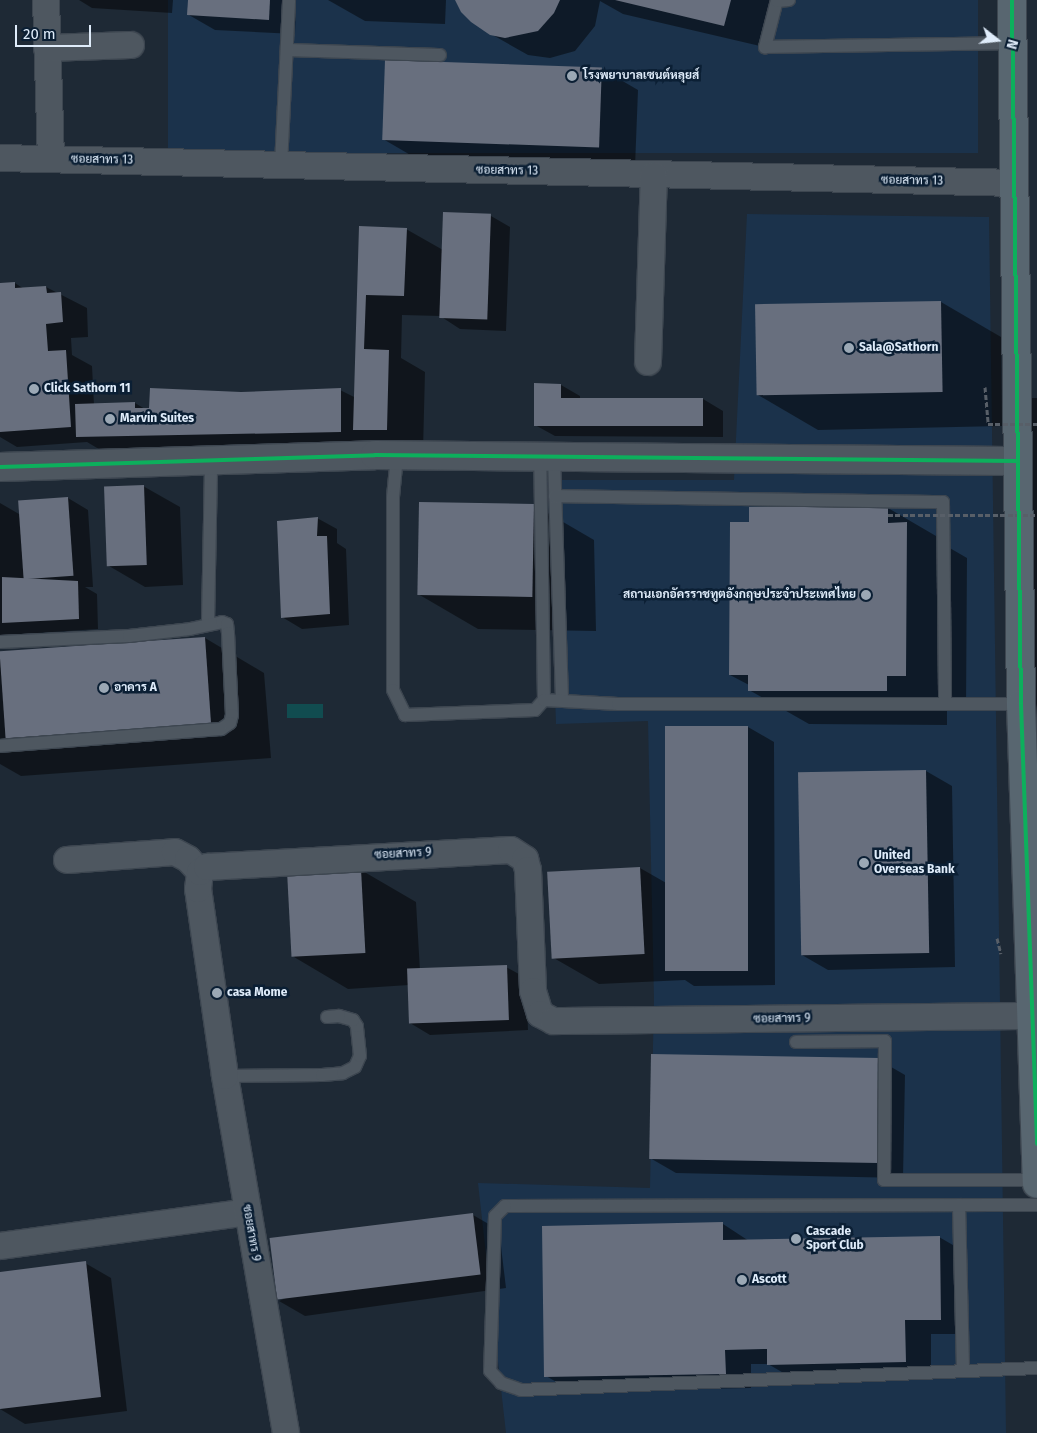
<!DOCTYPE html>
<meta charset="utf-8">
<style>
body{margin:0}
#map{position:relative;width:1037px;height:1433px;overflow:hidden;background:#1e2935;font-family:"Fira Sans",Sarabun,sans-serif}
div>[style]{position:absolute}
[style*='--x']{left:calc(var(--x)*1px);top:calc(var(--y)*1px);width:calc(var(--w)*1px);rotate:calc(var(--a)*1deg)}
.built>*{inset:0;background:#1b324b;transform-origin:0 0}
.water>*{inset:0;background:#114c50;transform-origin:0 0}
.shadow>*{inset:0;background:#0007}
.building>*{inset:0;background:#686f7e;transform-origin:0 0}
.path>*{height:3px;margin-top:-1.5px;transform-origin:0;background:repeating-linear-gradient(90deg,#585f68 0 5px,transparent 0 7.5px)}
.roads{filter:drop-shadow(1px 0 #3d4650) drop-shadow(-1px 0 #3d4650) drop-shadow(0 1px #3d4650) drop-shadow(0 -1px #3d4650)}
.lane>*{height:12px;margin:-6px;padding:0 6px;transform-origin:6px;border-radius:6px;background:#4e5760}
.street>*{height:26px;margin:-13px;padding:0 13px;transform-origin:13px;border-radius:13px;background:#4e5760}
.secondary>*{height:28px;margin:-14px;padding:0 14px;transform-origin:14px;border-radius:14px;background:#4e5760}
.primary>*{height:28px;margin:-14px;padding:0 14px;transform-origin:14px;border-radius:14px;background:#586670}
.path-bridge>*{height:3px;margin-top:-1.5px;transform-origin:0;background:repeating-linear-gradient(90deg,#585f68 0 5px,transparent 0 7.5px)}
.bus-1>*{height:4px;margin:-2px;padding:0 2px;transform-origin:2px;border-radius:2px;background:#0daf5c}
.dots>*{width:14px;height:14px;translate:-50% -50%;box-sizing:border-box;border:2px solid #0b1f34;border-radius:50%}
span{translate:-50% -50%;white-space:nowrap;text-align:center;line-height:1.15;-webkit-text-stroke:5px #0b1f34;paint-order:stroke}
.poi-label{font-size:12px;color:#dfecfa;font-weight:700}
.left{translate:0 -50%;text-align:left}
.right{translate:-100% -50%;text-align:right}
.street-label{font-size:12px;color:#dfecfa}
.north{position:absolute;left:972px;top:15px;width:50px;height:50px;-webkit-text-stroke:4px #0b1f34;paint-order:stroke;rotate:106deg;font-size:14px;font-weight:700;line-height:20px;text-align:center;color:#dfecfa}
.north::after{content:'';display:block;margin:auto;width:18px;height:22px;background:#dfecfa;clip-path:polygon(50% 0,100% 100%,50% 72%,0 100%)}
.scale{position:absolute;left:15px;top:25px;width:76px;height:22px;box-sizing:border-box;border:2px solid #dfecfa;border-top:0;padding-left:6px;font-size:15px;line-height:18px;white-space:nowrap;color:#dfecfa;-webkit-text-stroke:4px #0b1f34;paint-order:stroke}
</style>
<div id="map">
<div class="built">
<i style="left:168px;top:0;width:810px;height:153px"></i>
<i style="clip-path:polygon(747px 214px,989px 217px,1006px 1433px,506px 1433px,478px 1183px,650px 1188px,654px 999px,648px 721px,556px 724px,548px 480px,734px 480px)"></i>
</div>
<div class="water">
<i style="left:323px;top:704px;width:14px;height:36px;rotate:90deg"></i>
</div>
<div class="shadow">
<i style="clip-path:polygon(79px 0,173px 0,172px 13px,92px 8px)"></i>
<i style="clip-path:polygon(189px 0,296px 0,295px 34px,215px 30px,189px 15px)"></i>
<i style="clip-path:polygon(328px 0,446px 0,445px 24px,365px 21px)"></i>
<i style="clip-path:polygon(457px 0,772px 0,760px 46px,623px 14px,600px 1px,595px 26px,575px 51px,550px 58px,528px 55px,491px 34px)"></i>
<i style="clip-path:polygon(602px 69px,638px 90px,635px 167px,419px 160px,383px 139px)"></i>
<i style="clip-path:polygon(491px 216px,510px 227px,506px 331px,460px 329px,440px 316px,402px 315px,401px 358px,425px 372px,423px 451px,114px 458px,87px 442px,17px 447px,0 437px,0 285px,15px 283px,24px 289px,46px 287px,87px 308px,88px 337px,71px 338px,72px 355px,92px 366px,94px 405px,135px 403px,145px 409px,241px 393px,340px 390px,356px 398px,360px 228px,406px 229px,443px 250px)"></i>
<i style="clip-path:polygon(941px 302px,1001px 337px,1002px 426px,818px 430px,758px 395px)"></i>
<i style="clip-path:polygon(561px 385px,580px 396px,580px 399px,703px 399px,723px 411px,723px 437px,555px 436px,535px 425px)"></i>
<i style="clip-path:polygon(1015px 398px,1037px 398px,1037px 974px)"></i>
<i style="clip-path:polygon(143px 486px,180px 507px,183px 585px,145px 587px,109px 566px)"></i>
<i style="clip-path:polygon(68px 498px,88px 510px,93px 587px,85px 587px,97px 594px,98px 629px,22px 634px,22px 644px,0 646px,0 503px,19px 514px)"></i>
<i style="clip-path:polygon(534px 505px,594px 540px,596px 631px,478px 629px,418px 594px)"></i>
<i style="clip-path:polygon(888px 508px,948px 543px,948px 547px,967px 558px,966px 710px,947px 710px,947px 725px,809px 724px,749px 690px,749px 685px,730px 675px,750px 523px)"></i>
<i style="clip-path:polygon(317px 518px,337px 529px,337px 543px,346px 549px,349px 625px,302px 629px,282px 617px)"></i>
<i style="clip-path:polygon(205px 638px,264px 673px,271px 758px,21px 776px,0 764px,0 653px)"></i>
<i style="clip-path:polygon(748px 727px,774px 742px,775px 985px,694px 986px,685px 980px,599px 984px,552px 957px,549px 872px,640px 868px,668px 884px)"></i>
<i style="clip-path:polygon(926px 771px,952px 786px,955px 967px,828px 970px,802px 955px,799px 774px)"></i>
<i style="clip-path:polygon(361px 870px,416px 902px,420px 971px,506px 967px,526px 978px,528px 1030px,430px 1035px,410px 1023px,409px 985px,348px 989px,294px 957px)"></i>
<i style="clip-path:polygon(879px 1060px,905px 1075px,903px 1178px,676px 1173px,650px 1158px)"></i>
<i style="clip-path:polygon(473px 1215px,499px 1230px,506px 1288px,305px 1316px,279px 1301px)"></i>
<i style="clip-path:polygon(723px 1224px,749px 1241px,939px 1237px,965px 1252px,966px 1334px,931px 1334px,931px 1377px,794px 1379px,768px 1364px,751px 1364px,751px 1388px,572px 1391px,546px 1376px)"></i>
<i style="clip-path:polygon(85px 1263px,111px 1278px,127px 1411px,25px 1424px,0 1409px,0 1273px)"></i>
</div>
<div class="building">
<i style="clip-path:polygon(188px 0,270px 0,269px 20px,187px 15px)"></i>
<i style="clip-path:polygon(455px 0,560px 0,554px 13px,538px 31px,505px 38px,490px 35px,471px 22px,461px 12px)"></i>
<i style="clip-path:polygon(615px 0,731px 0,724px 26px)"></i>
<i style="left:385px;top:60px;width:217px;height:80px;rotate:2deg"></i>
<i style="left:443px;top:212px;width:48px;height:106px;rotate:2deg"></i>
<i style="clip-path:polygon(359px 226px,407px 228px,404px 296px,366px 295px,364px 349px,389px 350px,387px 430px,353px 430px)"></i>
<i style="clip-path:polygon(15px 282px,15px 288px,46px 286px,47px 293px,61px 292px,63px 322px,46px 324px,48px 351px,66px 350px,71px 427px,0 432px,0 283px)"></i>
<i style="left:941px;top:301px;width:91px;height:186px;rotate:89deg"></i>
<i style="clip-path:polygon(534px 383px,561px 384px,561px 398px,703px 398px,703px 426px,534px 426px)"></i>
<i style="clip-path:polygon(150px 388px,241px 392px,341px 388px,341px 432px,76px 437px,75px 404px,135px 402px,135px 408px,149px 408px)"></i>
<i style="left:144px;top:485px;width:80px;height:40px;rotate:88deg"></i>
<i style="left:68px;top:497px;width:79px;height:50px;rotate:86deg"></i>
<i style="left:419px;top:502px;width:115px;height:93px;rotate:1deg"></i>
<i style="clip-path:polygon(749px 507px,888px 507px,888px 523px,907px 522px,906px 676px,887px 676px,887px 691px,748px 691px,748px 675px,729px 675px,730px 522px,749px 522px)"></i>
<i style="clip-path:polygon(318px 517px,317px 536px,327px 536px,330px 614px,281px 618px,277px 521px)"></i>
<i style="clip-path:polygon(2px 577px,78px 581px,79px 619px,2px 623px)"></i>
<i style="left:205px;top:637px;width:87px;height:206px;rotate:86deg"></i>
<i style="left:748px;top:726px;width:245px;height:83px;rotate:90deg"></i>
<i style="left:926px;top:770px;width:183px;height:128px;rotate:89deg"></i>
<i style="left:640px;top:867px;width:87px;height:93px;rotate:87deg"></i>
<i style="left:361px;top:869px;width:84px;height:74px;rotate:87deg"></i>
<i style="left:507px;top:965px;width:55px;height:100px;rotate:88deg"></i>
<i style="left:651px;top:1054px;width:229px;height:105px;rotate:1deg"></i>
<i style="left:473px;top:1213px;width:62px;height:205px;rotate:83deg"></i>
<i style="clip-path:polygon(723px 1222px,723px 1240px,940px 1236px,941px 1320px,905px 1320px,906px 1362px,767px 1365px,767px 1349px,725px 1350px,726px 1374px,544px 1377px,542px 1226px)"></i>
<i style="clip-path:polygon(86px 1261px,101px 1397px,0 1409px,0 1272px)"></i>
</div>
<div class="path">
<i style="--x:985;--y:387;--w:37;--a:85"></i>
<i style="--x:997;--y:938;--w:16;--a:76"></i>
</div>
<div class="roads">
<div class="lane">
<i style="--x:777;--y:0;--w:49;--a:104.3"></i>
<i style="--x:765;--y:47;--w:247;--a:-0.9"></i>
<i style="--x:777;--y:1;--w:12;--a:-5"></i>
<i style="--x:287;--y:50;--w:153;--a:1.9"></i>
<i style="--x:281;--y:165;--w:165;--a:-87.2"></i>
<i style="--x:397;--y:456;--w:41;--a:95.6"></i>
<i style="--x:393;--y:497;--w:193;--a:90"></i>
<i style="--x:393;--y:690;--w:28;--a:64"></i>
<i style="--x:405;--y:715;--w:130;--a:-2.2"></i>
<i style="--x:535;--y:710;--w:13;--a:-48"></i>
<i style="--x:544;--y:700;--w:243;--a:-90.9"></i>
<i style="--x:554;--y:457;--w:243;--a:88.1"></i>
<i style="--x:555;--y:496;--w:388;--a:0.9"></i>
<i style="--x:943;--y:502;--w:202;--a:89.4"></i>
<i style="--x:208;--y:623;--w:162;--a:-88.9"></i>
<i style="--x:0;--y:642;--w:129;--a:-2.7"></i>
<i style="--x:129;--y:636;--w:61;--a:-6.5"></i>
<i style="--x:190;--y:629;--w:33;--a:-12"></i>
<i style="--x:222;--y:622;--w:5;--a:22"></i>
<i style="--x:227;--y:624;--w:9;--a:84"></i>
<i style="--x:228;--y:633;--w:82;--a:87.2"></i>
<i style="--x:232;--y:715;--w:8;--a:104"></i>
<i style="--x:230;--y:723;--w:11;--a:146"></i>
<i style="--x:221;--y:729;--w:222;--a:175.6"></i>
<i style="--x:544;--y:700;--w:74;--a:3.1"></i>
<i style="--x:618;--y:704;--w:403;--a:0"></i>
<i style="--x:796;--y:1042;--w:89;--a:-0.6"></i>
<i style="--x:885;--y:1041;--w:139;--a:90.4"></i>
<i style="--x:884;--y:1180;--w:153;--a:0"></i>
<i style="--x:225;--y:1076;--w:97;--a:-0.6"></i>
<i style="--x:322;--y:1075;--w:21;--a:-5"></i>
<i style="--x:343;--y:1073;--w:13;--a:-27"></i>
<i style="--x:355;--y:1067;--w:12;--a:-66"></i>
<i style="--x:360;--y:1056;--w:30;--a:-96"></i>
<i style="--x:357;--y:1026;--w:7;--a:-124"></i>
<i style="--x:353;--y:1020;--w:15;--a:-164"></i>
<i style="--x:339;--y:1016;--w:12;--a:175"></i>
<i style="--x:959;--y:1205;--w:164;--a:88.6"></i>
<i style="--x:1037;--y:1205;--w:532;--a:179.89"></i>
<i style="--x:505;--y:1206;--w:14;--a:135"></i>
<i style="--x:495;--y:1216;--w:155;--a:91.8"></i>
<i style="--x:490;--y:1371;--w:16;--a:47"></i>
<i style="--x:501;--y:1383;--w:21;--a:19"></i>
<i style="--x:521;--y:1390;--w:516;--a:-2.44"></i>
</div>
<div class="street">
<i style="--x:46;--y:0;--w:159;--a:88.2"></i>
<i style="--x:47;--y:48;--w:84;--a:-2"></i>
<i style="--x:0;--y:158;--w:1014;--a:1.41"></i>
<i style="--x:648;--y:362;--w:187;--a:-88.2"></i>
<i style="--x:67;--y:860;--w:108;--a:-4.2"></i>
<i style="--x:175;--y:852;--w:15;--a:28"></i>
<i style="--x:188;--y:859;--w:18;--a:47"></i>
<i style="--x:0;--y:1246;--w:250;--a:-7.8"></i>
<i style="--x:286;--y:1433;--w:362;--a:-99.7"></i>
<i style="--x:225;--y:1076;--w:189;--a:-98.2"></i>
<i style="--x:198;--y:889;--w:17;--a:-83"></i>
<i style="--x:200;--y:872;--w:9;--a:-36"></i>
<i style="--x:207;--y:867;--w:304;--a:-3.2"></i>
<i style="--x:511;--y:850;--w:17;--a:33"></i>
<i style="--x:525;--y:859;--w:11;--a:75"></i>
<i style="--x:528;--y:870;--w:121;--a:87.6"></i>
<i style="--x:533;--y:991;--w:24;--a:73"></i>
<i style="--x:540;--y:1014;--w:15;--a:28"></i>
<i style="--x:553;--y:1021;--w:477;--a:-0.6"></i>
</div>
<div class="secondary">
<i style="--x:0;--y:467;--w:375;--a:-1.8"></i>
<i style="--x:375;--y:455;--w:642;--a:0.54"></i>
</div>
<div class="primary">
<i style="--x:1012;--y:0;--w:704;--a:89.27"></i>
<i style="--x:1021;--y:704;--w:480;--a:88.1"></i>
</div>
</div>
<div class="path-bridge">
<i style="--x:988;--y:424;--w:49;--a:0"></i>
<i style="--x:888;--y:515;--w:149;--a:0"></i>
</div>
<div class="bus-1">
<i style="--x:1012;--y:0;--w:704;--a:89.27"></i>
<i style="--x:1021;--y:704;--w:440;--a:87.9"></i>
<i style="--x:0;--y:467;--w:375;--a:-1.8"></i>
<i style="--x:375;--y:455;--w:642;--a:0.54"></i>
</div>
<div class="dots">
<i style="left:572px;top:76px;background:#9ba8b5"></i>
<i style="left:849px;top:348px;background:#9ba8b5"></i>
<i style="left:34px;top:389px;background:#9ba8b5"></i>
<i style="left:110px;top:419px;background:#9ba8b5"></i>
<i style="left:866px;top:595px;background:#9ba8b5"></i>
<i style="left:104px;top:688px;background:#9ba8b5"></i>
<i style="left:864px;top:863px;background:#9ba8b5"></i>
<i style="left:217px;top:993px;background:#9ba8b5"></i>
<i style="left:796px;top:1239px;background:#9ba8b5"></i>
<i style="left:742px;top:1280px;background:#9ba8b5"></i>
</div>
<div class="poi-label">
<span class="left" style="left:583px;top:76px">โรงพยาบาลเซนต์หลุยส์</span>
<span class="left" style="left:859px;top:348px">Sala@Sathorn</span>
<span class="left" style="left:44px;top:389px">Click Sathorn 11</span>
<span class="left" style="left:120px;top:419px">Marvin Suites</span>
<span class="right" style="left:856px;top:595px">สถานเอกอัครราชทูตอังกฤษประจำประเทศไทย</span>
<span class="left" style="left:114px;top:688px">อาคาร A</span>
<span class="left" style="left:874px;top:863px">United<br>Overseas Bank</span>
<span class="left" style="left:227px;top:993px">casa Mome</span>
<span class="left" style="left:806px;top:1239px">Cascade<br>Sport Club</span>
<span class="left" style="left:752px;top:1280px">Ascott</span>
</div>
<div class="street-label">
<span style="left:102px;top:160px;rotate:1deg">ซอยสาทร 13</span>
<span style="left:507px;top:171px;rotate:1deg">ซอยสาทร 13</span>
<span style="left:912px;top:181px;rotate:1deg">ซอยสาทร 13</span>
<span style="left:403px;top:854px;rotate:-3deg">ซอยสาทร 9</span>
<span style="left:782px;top:1019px;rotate:-1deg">ซอยสาทร 9</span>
<span style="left:251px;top:1233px;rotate:80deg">ซอยสาทร 9</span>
</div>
<div class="north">N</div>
<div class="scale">20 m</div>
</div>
